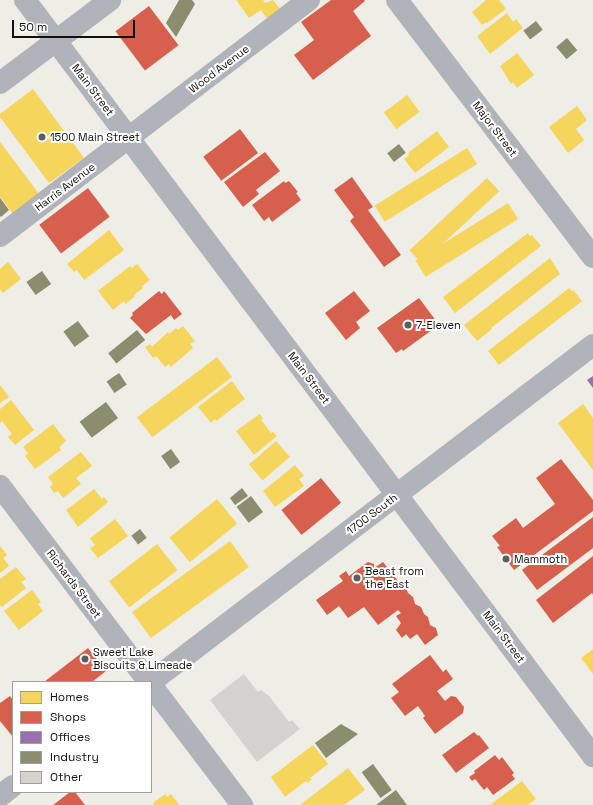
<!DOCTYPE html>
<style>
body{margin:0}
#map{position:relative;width:593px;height:805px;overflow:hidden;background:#eeede6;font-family:"Space Grotesk",sans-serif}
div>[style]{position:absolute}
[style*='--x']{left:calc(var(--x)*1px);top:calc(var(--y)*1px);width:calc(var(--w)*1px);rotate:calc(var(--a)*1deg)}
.homes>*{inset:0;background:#f6d55c;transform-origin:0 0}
.shops>*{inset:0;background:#d6604d;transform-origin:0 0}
.offices>*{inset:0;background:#9970ab}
.industry>*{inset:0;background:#8c8c6e;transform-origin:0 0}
.building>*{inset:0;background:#d4d3cd}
.minor>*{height:22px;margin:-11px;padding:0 11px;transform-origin:11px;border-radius:11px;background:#b1b3ba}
.dots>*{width:11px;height:11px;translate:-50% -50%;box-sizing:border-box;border:2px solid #fff;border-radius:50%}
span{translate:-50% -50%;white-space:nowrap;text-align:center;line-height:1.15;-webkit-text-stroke:4px #fff;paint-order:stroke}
.street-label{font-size:11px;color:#11100c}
.poi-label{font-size:11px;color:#11100c}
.left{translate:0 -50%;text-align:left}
.legend{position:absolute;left:12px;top:681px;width:140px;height:112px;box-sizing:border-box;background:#fff;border:1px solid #a09f9e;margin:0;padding:5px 7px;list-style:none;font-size:12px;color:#11100c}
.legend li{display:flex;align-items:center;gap:8px;height:20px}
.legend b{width:20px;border:1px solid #a09f9e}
.scale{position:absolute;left:12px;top:20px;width:123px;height:18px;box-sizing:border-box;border:2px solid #11100c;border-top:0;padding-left:5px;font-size:12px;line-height:14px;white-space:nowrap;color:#11100c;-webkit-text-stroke:3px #fff;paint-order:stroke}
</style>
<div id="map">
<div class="homes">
<i style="clip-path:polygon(236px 0,263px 0,265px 3px,273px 0,281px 10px,268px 20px,261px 10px,249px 18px)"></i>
<i style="clip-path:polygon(486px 0,499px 0,506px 9px,487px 23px,486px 22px,482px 25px,472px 12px)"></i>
<i style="clip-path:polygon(507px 13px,513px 22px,516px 19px,523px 28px,490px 54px,477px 36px)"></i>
<i style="clip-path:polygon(517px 53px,534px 75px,517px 88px,513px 82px,511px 84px,500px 66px)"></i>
<i style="clip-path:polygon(33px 89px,84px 158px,49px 183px,0 117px,0 114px)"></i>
<i style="left:407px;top:95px;width:21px;height:29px;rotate:53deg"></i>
<i style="clip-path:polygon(577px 106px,587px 120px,576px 129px,584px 140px,568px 153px,549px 127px)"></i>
<i style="clip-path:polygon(437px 131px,449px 147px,415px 173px,404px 159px,409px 155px,408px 153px)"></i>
<i style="clip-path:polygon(0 142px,39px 194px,13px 214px,0 197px)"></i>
<i style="left:467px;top:148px;width:19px;height:109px;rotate:58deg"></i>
<i style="left:487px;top:178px;width:18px;height:106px;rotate:47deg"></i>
<i style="left:508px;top:203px;width:19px;height:109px;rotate:58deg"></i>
<i style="clip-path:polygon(109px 230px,124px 250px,84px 280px,77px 270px,74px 272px,67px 264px)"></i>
<i style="clip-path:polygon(528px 233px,530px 236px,532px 235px,541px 246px,455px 313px,443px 297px)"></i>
<i style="clip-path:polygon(550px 258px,560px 274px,491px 328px,492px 329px,477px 341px,464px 325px)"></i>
<i style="clip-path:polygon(8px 262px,21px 279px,3px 293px,0 289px,0 269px)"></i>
<i style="clip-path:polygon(137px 264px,150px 280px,142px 286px,143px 288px,134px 295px,135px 296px,126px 304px,124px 301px,113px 310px,98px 291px,130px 266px,132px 268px)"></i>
<i style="clip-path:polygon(569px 288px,572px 291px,573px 290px,582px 301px,499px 365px,488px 351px)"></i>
<i style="clip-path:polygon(183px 326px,195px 341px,190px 344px,193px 348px,171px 367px,169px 364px,165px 367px,156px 356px,153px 358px,145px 347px,150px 344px,152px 347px,168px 332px,169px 334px,176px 328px,178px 330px)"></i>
<i style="left:217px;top:357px;width:25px;height:100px;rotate:53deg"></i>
<i style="clip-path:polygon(232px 381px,245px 399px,216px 421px,215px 419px,211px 423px,198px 407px)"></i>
<i style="clip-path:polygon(0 385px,9px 397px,0 403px)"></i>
<i style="clip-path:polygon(11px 400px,34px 430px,15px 445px,8px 437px,12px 434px,2px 421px,0 423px,0 409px)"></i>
<i style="clip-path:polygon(583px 404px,593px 418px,593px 470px,558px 423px)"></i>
<i style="clip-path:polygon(260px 414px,263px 419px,261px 420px,271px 433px,273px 432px,277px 436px,254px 455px,236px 431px)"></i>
<i style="clip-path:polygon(53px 424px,66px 441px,59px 447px,61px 450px,35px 469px,25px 456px,28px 453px,23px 447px)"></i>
<i style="left:276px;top:441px;width:21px;height:36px;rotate:49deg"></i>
<i style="clip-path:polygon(81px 452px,92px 466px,76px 478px,81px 484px,63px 498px,58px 491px,54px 493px,50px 487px,53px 484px,48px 477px)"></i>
<i style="clip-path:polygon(295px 465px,304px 476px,299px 479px,304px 486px,275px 507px,263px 491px)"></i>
<i style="clip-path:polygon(94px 489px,102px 499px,104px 497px,108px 502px,78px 527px,66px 510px)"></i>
<i style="left:217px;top:499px;width:32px;height:61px;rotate:51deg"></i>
<i style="clip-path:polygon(115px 519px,128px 536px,98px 558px,90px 548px,95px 545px,90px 538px)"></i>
<i style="left:230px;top:541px;width:32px;height:121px;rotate:54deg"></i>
<i style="left:157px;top:544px;width:33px;height:61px;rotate:52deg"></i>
<i style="clip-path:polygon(0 546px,7px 555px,3px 558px,9px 566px,0 573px)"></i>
<i style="clip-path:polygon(16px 567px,26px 579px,21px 582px,26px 588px,2px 607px,0 605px,0 579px)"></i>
<i style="clip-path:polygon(32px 590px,41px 602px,38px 604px,43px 611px,19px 630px,4px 611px)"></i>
<i style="clip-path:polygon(593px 649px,593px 674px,581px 658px)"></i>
<i style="clip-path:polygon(313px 745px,328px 764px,310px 778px,312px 779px,308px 783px,306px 781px,285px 797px,271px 777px)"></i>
<i style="clip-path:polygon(348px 768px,365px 790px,344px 805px,300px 805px)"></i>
<i style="clip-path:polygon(522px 781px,536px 799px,528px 805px,490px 805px)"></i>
<i style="clip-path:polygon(165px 794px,167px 797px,171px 794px,179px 805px,154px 805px,153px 803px)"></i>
</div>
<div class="shops">
<i style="clip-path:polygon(331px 0,364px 0,365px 1px,353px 11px,371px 36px,313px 80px,294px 55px,314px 40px,301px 22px)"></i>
<i style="left:149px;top:6px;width:49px;height:42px;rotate:53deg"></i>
<i style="left:240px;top:129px;width:30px;height:46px;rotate:53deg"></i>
<i style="clip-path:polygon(265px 152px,280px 171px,256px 190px,259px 194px,243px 207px,224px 182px)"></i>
<i style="clip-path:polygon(352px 177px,373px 207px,368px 210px,401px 255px,384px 267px,350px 221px,354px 217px,334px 190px)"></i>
<i style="clip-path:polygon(284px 181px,285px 183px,289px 181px,298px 192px,296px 193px,301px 200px,272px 222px,269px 217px,264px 221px,252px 205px)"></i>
<i style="left:88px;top:188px;width:36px;height:61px;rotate:53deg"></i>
<i style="clip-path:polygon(159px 291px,162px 294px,164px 291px,182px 314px,174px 320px,171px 315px,146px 334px,130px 318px,133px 315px,132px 313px)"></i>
<i style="clip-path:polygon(354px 291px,370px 311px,356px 322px,360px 328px,346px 340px,325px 313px)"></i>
<i style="clip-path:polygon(419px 298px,437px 322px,430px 327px,432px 330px,403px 351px,402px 349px,396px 353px,377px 328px)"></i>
<i style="clip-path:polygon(561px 459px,593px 500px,593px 511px,514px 570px,497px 547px,500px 546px,492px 536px,516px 518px,523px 528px,555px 504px,536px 478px)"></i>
<i style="left:321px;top:478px;width:32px;height:51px;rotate:51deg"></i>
<i style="clip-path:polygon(593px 517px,593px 548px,537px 590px,522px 570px)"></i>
<i style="clip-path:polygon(593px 556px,593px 595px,592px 593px,553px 623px,536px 600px)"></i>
<i style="clip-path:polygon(368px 562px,374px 564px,374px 568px,383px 562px,398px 581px,405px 585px,408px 593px,413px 597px,415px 604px,421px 607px,424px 614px,428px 617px,430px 625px,436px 628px,438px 635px,425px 645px,417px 634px,410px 639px,406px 634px,402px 638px,396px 630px,401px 623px,396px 616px,401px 613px,398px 610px,378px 625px,364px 607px,348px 618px,339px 606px,327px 615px,316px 600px,343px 581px,339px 576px,346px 571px,349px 576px)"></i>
<i style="clip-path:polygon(88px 648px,106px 671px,92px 682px,44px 682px)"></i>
<i style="clip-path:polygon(430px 655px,443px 672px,446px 669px,453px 679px,437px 691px,445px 701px,451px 696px,456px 697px,464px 707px,463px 713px,435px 734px,423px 718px,425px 716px,418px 706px,405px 716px,391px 698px,399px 692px,392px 684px)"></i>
<i style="clip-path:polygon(10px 696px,13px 700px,13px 737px,0 721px,0 703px)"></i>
<i style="clip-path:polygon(474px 732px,478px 736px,479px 735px,489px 748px,456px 773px,442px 755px)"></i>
<i style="clip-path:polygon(495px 755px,499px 760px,502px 757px,514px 773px,512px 775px,515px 779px,493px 795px,487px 787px,484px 790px,475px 779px,472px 781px,469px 777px,475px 773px,474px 771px)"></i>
<i style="clip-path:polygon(70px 792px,75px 792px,85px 805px,53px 805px)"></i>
</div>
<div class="offices">
<i style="clip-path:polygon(593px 376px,593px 388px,587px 380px)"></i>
</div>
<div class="industry">
<i style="clip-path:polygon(179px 0,192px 0,195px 4px,176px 37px,166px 23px)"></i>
<i style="left:536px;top:21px;width:11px;height:16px;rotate:52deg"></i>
<i style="left:567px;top:38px;width:16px;height:14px;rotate:50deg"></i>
<i style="left:399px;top:144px;width:11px;height:15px;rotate:52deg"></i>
<i style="clip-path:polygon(0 198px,9px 210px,1px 217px,0 216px)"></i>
<i style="left:42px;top:271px;width:16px;height:19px;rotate:55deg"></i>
<i style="left:78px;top:321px;width:19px;height:18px;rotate:54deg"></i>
<i style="left:137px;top:330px;width:13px;height:37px;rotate:51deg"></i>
<i style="left:119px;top:373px;width:14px;height:15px;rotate:56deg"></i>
<i style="left:106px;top:402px;width:20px;height:33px;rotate:53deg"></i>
<i style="left:171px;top:449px;width:16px;height:12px;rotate:55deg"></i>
<i style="clip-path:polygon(242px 488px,248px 496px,235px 505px,230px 498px)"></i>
<i style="left:251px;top:496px;width:20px;height:18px;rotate:53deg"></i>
<i style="left:140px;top:529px;width:11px;height:11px;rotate:52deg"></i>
<i style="clip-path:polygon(341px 724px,358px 734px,326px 758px,315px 743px)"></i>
<i style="left:373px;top:764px;width:32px;height:14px;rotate:54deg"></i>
<i style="clip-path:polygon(396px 790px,407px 805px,376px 805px)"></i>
</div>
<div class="building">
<i style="clip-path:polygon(244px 674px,258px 692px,261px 690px,269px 696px,289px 722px,292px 720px,300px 729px,257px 762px,210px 700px)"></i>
</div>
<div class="minor">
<i style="--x:25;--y:0;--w:946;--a:53.08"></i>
<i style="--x:397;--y:0;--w:323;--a:52.7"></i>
<i style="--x:0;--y:83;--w:138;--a:-37"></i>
<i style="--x:0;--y:236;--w:389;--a:-37.4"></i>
<i style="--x:0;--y:486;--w:246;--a:52.8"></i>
<i style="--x:151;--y:682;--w:556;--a:-37.32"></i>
<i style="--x:151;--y:685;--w:151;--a:52.8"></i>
<i style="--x:0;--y:796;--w:16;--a:-38"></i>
</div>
<div class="dots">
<i style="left:42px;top:137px;background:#5e5d58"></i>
<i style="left:408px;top:325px;background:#5e5d58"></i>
<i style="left:506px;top:559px;background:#5e5d58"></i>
<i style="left:357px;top:578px;background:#5e5d58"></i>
<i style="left:85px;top:659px;background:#5e5d58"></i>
</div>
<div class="street-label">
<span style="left:219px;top:69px;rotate:-37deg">Wood Avenue</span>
<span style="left:93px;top:90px;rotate:53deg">Main Street</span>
<span style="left:495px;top:129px;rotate:53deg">Major Street</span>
<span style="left:65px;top:187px;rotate:-37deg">Harris Avenue</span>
<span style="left:309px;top:378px;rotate:53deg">Main Street</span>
<span style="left:372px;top:514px;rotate:-37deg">1700 South</span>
<span style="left:74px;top:584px;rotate:53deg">Richards Street</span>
<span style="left:504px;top:637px;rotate:53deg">Main Street</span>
</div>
<div class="poi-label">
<span class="left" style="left:50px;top:137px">1500 Main Street</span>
<span class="left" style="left:416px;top:325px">7-Eleven</span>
<span class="left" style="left:514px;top:559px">Mammoth</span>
<span class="left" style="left:365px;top:578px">Beast from<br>the East</span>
<span class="left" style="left:93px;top:659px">Sweet Lake<br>Biscuits &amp; Limeade</span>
</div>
<ul class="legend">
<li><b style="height:11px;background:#f6d55c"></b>Homes</li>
<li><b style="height:11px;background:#d6604d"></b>Shops</li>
<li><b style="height:11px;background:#9970ab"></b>Offices</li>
<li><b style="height:11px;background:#8c8c6e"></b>Industry</li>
<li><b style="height:11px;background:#d4d3cd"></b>Other</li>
</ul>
<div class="scale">50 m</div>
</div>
